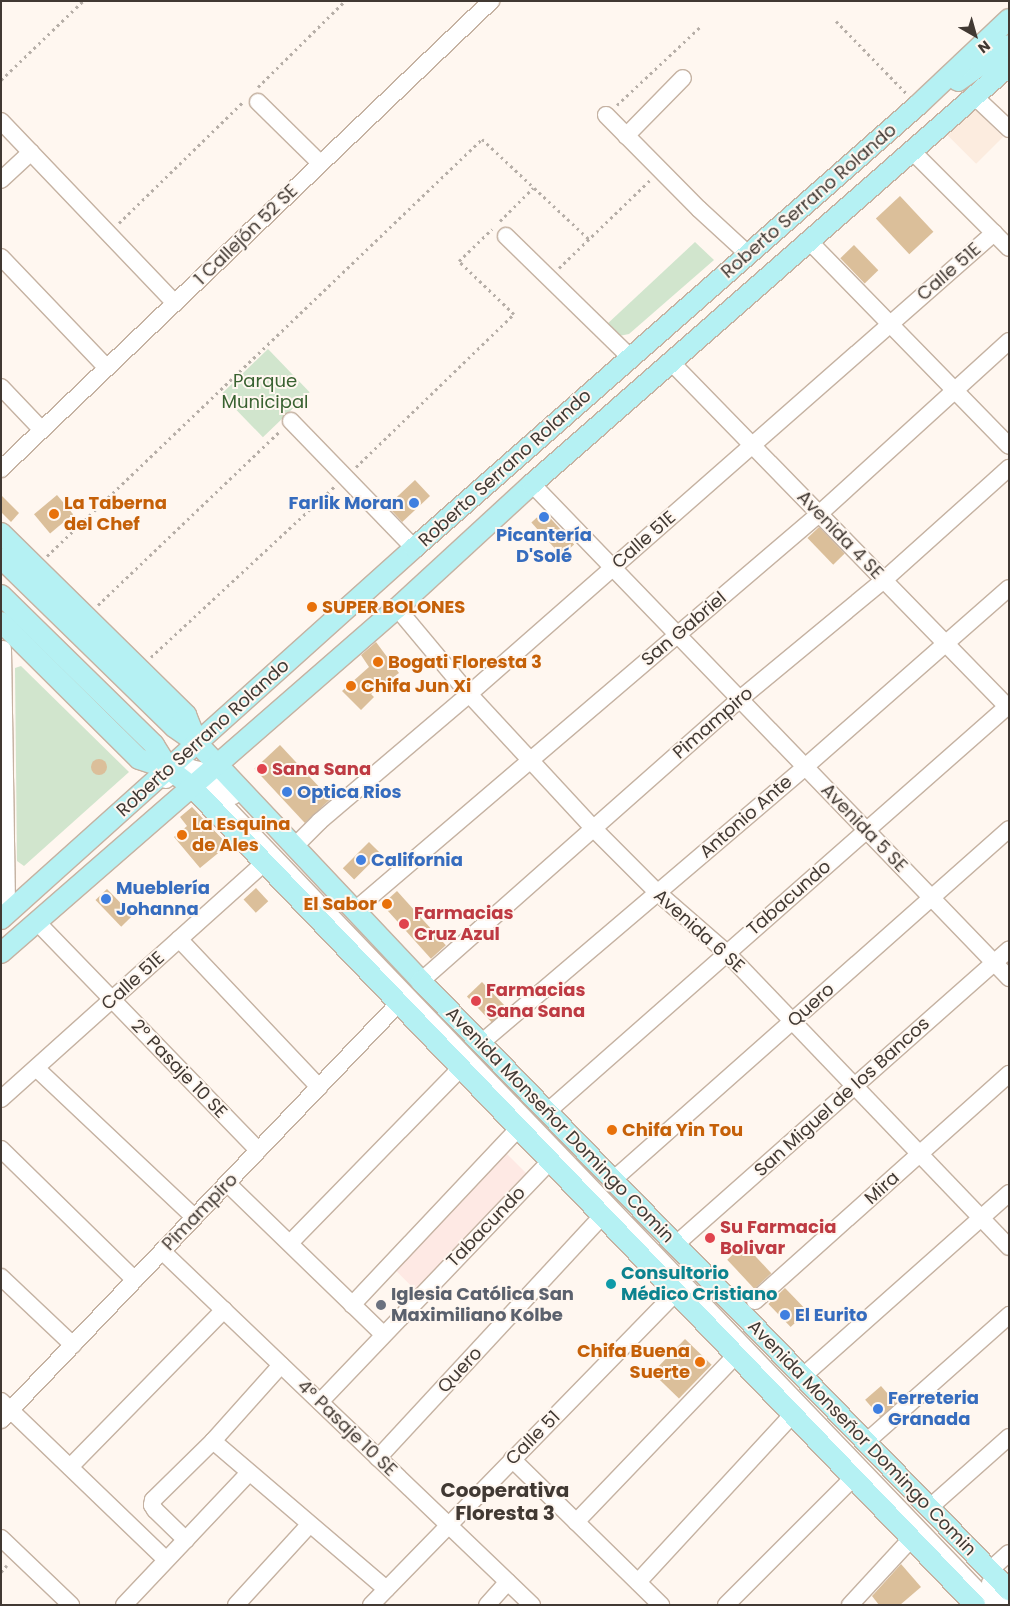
<!DOCTYPE html>
<meta charset="utf-8">
<style>
body{margin:0}
#map{position:relative;width:1010px;height:1606px;overflow:hidden;background:#fff7f0;font-family:Poppins,sans-serif}
div>[style]{position:absolute}
[style*='--x']{left:calc(var(--x)*1px);top:calc(var(--y)*1px);width:calc(var(--w)*1px);rotate:calc(var(--a)*1deg)}
.built>*{inset:0;background:#fcecdf;transform-origin:0 0}
.education>*{inset:0;background:#fee9e4;transform-origin:0 0}
.green>*{inset:0;background:#d1e5cd;transform-origin:0 0}
.building>*{inset:0;background:#dbbf9a;transform-origin:0 0}
.round{border-radius:50%}
.path>*{height:3px;margin-top:-1.5px;transform-origin:0;background:repeating-linear-gradient(90deg,#b6aea7 0 2.5px,transparent 0 6.5px)}
.roads{filter:drop-shadow(1px 0 #c5b2a2) drop-shadow(-1px 0 #c5b2a2) drop-shadow(0 1px #c5b2a2) drop-shadow(0 -1px #c5b2a2)}
.minor>*{height:16px;margin:-8px;padding:0 8px;transform-origin:8px;border-radius:8px;background:#fff}
.major>*{height:20px;margin:-10px;padding:0 10px;transform-origin:10px;border-radius:10px;background:#b5f1f3}
.dots>*{width:14px;height:14px;translate:-50% -50%;box-sizing:border-box;border:2px solid #fff7f0;border-radius:50%}
span{translate:-50% -50%;white-space:nowrap;text-align:center;line-height:1.15;-webkit-text-stroke:4px #fff7f0;paint-order:stroke}
.street-label{font-size:18px;color:#413933}
.park-label{font-size:18px;color:#396231}
.shop-label{font-size:18px;color:#366cbe;font-weight:700}
.right{translate:-100% -50%;text-align:right}
.left{translate:0 -50%;text-align:left}
.food-label{font-size:18px;color:#c56008;font-weight:700}
.health-label{font-size:18px;color:#be3a42;font-weight:700}
.culture-label{font-size:18px;color:#0d838f;font-weight:700}
.worship-label{font-size:18px;color:#5b616d;font-weight:700}
.quarter-label{font-size:20px;color:#413933;font-weight:700}
.frame{position:absolute;inset:0;border:2px solid #413933;pointer-events:none}
.north{position:absolute;left:950px;top:10px;width:50px;height:50px;-webkit-text-stroke:4px #fff7f0;paint-order:stroke;rotate:142deg;font-size:14px;font-weight:700;line-height:20px;text-align:center;color:#413933}
.north::after{content:'';display:block;margin:auto;width:18px;height:22px;background:#413933;clip-path:polygon(50% 0,100% 100%,50% 72%,0 100%)}
</style>
<div id="map">
<div class="built">
<i style="left:974px;top:108px;width:41px;height:38px;rotate:45deg"></i>
</div>
<div class="education">
<i style="left:507px;top:1154px;width:34px;height:161px;rotate:45deg"></i>
</div>
<div class="green">
<i style="clip-path:polygon(695px 242px,714px 260px,629px 334px,619px 336px,605px 326px)"></i>
<i style="left:268px;top:349px;width:60px;height:65px;rotate:46deg"></i>
<i style="clip-path:polygon(21px 666px,129px 772px,24px 866px,17px 861px,15px 668px)"></i>
</div>
<div class="building">
<i style="left:900px;top:196px;width:49px;height:33px;rotate:47deg"></i>
<i style="left:854px;top:245px;width:35px;height:19px;rotate:46deg"></i>
<i style="left:415px;top:480px;width:22px;height:38px;rotate:47deg"></i>
<i style="clip-path:polygon(1px 495px,19px 513px,11px 522px,1px 512px)"></i>
<i style="left:57px;top:495px;width:25px;height:30px;rotate:50deg"></i>
<i style="left:544px;top:511px;width:45px;height:17px;rotate:48deg"></i>
<i style="left:819px;top:527px;width:37px;height:16px;rotate:46deg"></i>
<i style="clip-path:polygon(376px 642px,399px 673px,371px 694px,374px 697px,361px 710px,342px 691px,369px 667px,361px 655px)"></i>
<i style="left:280px;top:745px;width:74px;height:35px;rotate:47deg"></i>
<i class="round" style="left:91px;top:759px;width:16px;height:16px"></i>
<i style="clip-path:polygon(192px 807px,228px 845px,200px 868px,174px 837px,187px 826px,180px 817px)"></i>
<i style="left:369px;top:842px;width:16px;height:37px;rotate:45deg"></i>
<i style="left:256px;top:888px;width:18px;height:17px;rotate:47deg"></i>
<i style="left:107px;top:889px;width:37px;height:16px;rotate:46deg"></i>
<i style="left:397px;top:891px;width:73px;height:20px;rotate:48deg"></i>
<i style="left:482px;top:982px;width:36px;height:21px;rotate:46deg"></i>
<i style="left:744px;top:1244px;width:40px;height:23px;rotate:47deg"></i>
<i style="left:785px;top:1288px;width:32px;height:23px;rotate:46deg"></i>
<i style="left:685px;top:1339px;width:37px;height:47px;rotate:44deg"></i>
<i style="left:881px;top:1386px;width:23px;height:21px;rotate:49deg"></i>
<i style="clip-path:polygon(901px 1564px,921px 1587px,900px 1605px,879px 1605px,872px 1596px)"></i>
</div>
<div class="path">
<i style="--x:836;--y:21;--w:102;--a:45.8"></i>
<i style="--x:1;--y:80;--w:114;--a:-43.9"></i>
<i style="--x:258;--y:87;--w:122;--a:-44.7"></i>
<i style="--x:617;--y:105;--w:115;--a:-43.2"></i>
<i style="--x:500;--y:221;--w:47;--a:-45"></i>
<i style="--x:119;--y:223;--w:173;--a:-44.3"></i>
<i style="--x:559;--y:268;--w:127;--a:-44"></i>
<i style="--x:356;--y:467;--w:220;--a:-44.1"></i>
<i style="--x:514;--y:314;--w:76;--a:-136.1"></i>
<i style="--x:459;--y:261;--w:46;--a:-44.1"></i>
<i style="--x:47;--y:556;--w:603;--a:-43.79"></i>
<i style="--x:482;--y:139;--w:146;--a:43.1"></i>
<i style="--x:98;--y:605;--w:252;--a:-43.7"></i>
<i style="--x:151;--y:657;--w:251;--a:-42.9"></i>
<i style="--x:1;--y:1572;--w:9;--a:-49"></i>
</div>
<div class="roads">
<div class="minor">
<i style="--x:974;--y:96;--w:48;--a:43.3"></i>
<i style="--x:258;--y:102;--w:87;--a:44.5"></i>
<i style="--x:606;--y:115;--w:132;--a:45.3"></i>
<i style="--x:699;--y:209;--w:67;--a:42.6"></i>
<i style="--x:1;--y:121;--w:252;--a:46.3"></i>
<i style="--x:626;--y:136;--w:81;--a:-45.5"></i>
<i style="--x:912;--y:151;--w:137;--a:45"></i>
<i style="--x:1;--y:180;--w:41;--a:-43"></i>
<i style="--x:506;--y:236;--w:173;--a:44.3"></i>
<i style="--x:809;--y:241;--w:286;--a:45.7"></i>
<i style="--x:1;--y:257;--w:153;--a:46.3"></i>
<i style="--x:671;--y:362;--w:484;--a:45.7"></i>
<i style="--x:1;--y:387;--w:59;--a:46.4"></i>
<i style="--x:291;--y:421;--w:177;--a:45.9"></i>
<i style="--x:1;--y:469;--w:678;--a:-43.68"></i>
<i style="--x:532;--y:484;--w:687;--a:46"></i>
<i style="--x:397;--y:608;--w:112;--a:50.1"></i>
<i style="--x:469;--y:694;--w:183;--a:47.2"></i>
<i style="--x:593;--y:828;--w:92;--a:45"></i>
<i style="--x:658;--y:893;--w:91;--a:41"></i>
<i style="--x:727;--y:953;--w:407;--a:46.2"></i>
<i style="--x:3;--y:649;--w:264;--a:89.1"></i>
<i style="--x:166;--y:780;--w:11;--a:-41"></i>
<i style="--x:174;--y:773;--w:18;--a:-16"></i>
<i style="--x:191;--y:768;--w:17;--a:13"></i>
<i style="--x:208;--y:772;--w:35;--a:44"></i>
<i style="--x:192;--y:786;--w:11;--a:10"></i>
<i style="--x:203;--y:788;--w:13;--a:29"></i>
<i style="--x:214;--y:794;--w:1124;--a:46.19"></i>
<i style="--x:295;--y:846;--w:35;--a:-45"></i>
<i style="--x:320;--y:821;--w:196;--a:-40.4"></i>
<i style="--x:469;--y:694;--w:699;--a:-41.29"></i>
<i style="--x:355;--y:910;--w:610;--a:-40.48"></i>
<i style="--x:819;--y:514;--w:257;--a:-42.3"></i>
<i style="--x:37;--y:922;--w:318;--a:45.9"></i>
<i style="--x:179;--y:939;--w:204;--a:46.6"></i>
<i style="--x:421;--y:981;--w:426;--a:-41.5"></i>
<i style="--x:740;--y:699;--w:187;--a:-39.6"></i>
<i style="--x:884;--y:580;--w:168;--a:-41.9"></i>
<i style="--x:481;--y:1043;--w:426;--a:-40.4"></i>
<i style="--x:805;--y:767;--w:271;--a:-41.3"></i>
<i style="--x:36;--y:1068;--w:217;--a:43.3"></i>
<i style="--x:1;--y:1099;--w:353;--a:-41.9"></i>
<i style="--x:547;--y:1112;--w:616;--a:-41.38"></i>
<i style="--x:1;--y:1149;--w:187;--a:44.4"></i>
<i style="--x:613;--y:1180;--w:529;--a:-41.55"></i>
<i style="--x:227;--y:1183;--w:217;--a:44.1"></i>
<i style="--x:290;--y:1243;--w:243;--a:-45.7"></i>
<i style="--x:675;--y:1245;--w:446;--a:-41.5"></i>
<i style="--x:162;--y:1251;--w:512;--a:43.73"></i>
<i style="--x:1;--y:1277;--w:99;--a:43.4"></i>
<i style="--x:755;--y:1301;--w:341;--a:-41.8"></i>
<i style="--x:352;--y:1305;--w:242;--a:-46.7"></i>
<i style="--x:802;--y:1377;--w:277;--a:-41.6"></i>
<i style="--x:1;--y:1401;--w:229;--a:43.9"></i>
<i style="--x:320;--y:1402;--w:333;--a:-46.3"></i>
<i style="--x:1;--y:1420;--w:575;--a:-46.34"></i>
<i style="--x:213;--y:1441;--w:228;--a:40.5"></i>
<i style="--x:865;--y:1443;--w:193;--a:-41.6"></i>
<i style="--x:378;--y:1458;--w:330;--a:-47.2"></i>
<i style="--x:512;--y:1459;--w:209;--a:44.4"></i>
<i style="--x:70;--y:1467;--w:220;--a:-45.6"></i>
<i style="--x:929;--y:1508;--w:107;--a:-41.6"></i>
<i style="--x:576;--y:1522;--w:231;--a:-46.2"></i>
<i style="--x:1;--y:1538;--w:97;--a:43.7"></i>
<i style="--x:186;--y:1540;--w:43;--a:-135.9"></i>
<i style="--x:155;--y:1510;--w:6;--a:-121"></i>
<i style="--x:152;--y:1505;--w:5;--a:-79"></i>
<i style="--x:153;--y:1500;--w:84;--a:-44.5"></i>
<i style="--x:213;--y:1441;--w:102;--a:-48.2"></i>
<i style="--x:990;--y:1570;--w:25;--a:-42"></i>
<i style="--x:638;--y:1582;--w:229;--a:-47.3"></i>
<i style="--x:990;--y:1583;--w:28;--a:46"></i>
<i style="--x:124;--y:1605;--w:182;--a:-46.6"></i>
<i style="--x:236;--y:1605;--w:108;--a:-47.6"></i>
<i style="--x:371;--y:1605;--w:436;--a:-45.7"></i>
<i style="--x:487;--y:1605;--w:31;--a:-48"></i>
<i style="--x:726;--y:1605;--w:181;--a:-45"></i>
<i style="--x:850;--y:1605;--w:90;--a:-47.3"></i>
</div>
<div class="major">
<i style="--x:958;--y:81;--w:62;--a:-35.2"></i>
<i style="--x:1;--y:533;--w:260;--a:44.5"></i>
<i style="--x:186;--y:715;--w:31;--a:68"></i>
<i style="--x:1;--y:558;--w:242;--a:44.3"></i>
<i style="--x:174;--y:727;--w:29;--a:35"></i>
<i style="--x:198;--y:744;--w:325;--a:46.7"></i>
<i style="--x:421;--y:981;--w:847;--a:46.01"></i>
<i style="--x:1;--y:595;--w:214;--a:44.4"></i>
<i style="--x:154;--y:745;--w:28;--a:58"></i>
<i style="--x:1;--y:622;--w:194;--a:44.8"></i>
<i style="--x:139;--y:759;--w:32;--a:18"></i>
<i style="--x:169;--y:769;--w:28;--a:38"></i>
<i style="--x:191;--y:786;--w:1134;--a:46.25"></i>
<i style="--x:1;--y:919;--w:555;--a:-41.93"></i>
<i style="--x:414;--y:548;--w:671;--a:-41.31"></i>
<i style="--x:918;--y:105;--w:125;--a:-43.4"></i>
<i style="--x:1;--y:953;--w:525;--a:-41.06"></i>
<i style="--x:397;--y:608;--w:183;--a:-42.6"></i>
<i style="--x:532;--y:484;--w:634;--a:-41.23"></i>
</div>
</div>
<div class="dots">
<i style="left:414px;top:503px;background:#3f7fe0"></i>
<i style="left:54px;top:514px;background:#e8710a"></i>
<i style="left:544px;top:517px;background:#3f7fe0"></i>
<i style="left:312px;top:607px;background:#e8710a"></i>
<i style="left:378px;top:662px;background:#e8710a"></i>
<i style="left:351px;top:686px;background:#e8710a"></i>
<i style="left:262px;top:769px;background:#e0444e"></i>
<i style="left:287px;top:792px;background:#3f7fe0"></i>
<i style="left:182px;top:835px;background:#e8710a"></i>
<i style="left:361px;top:860px;background:#3f7fe0"></i>
<i style="left:106px;top:899px;background:#3f7fe0"></i>
<i style="left:387px;top:904px;background:#e8710a"></i>
<i style="left:404px;top:924px;background:#e0444e"></i>
<i style="left:476px;top:1001px;background:#e0444e"></i>
<i style="left:612px;top:1130px;background:#e8710a"></i>
<i style="left:710px;top:1238px;background:#e0444e"></i>
<i style="left:611px;top:1284px;background:#0f9aa8"></i>
<i style="left:381px;top:1305px;background:#6b7280"></i>
<i style="left:785px;top:1315px;background:#3f7fe0"></i>
<i style="left:700px;top:1362px;background:#e8710a"></i>
<i style="left:878px;top:1409px;background:#3f7fe0"></i>
</div>
<div class="street-label">
<span style="left:809px;top:201px;rotate:-41deg">Roberto Serrano Rolando</span>
<span style="left:246px;top:235px;rotate:-44deg">1 Callejón 52 SE</span>
<span style="left:949px;top:272px;rotate:-41deg">Calle 51E</span>
<span style="left:505px;top:468px;rotate:-42deg">Roberto Serrano Rolando</span>
<span style="left:840px;top:535px;rotate:46deg">Avenida 4 SE</span>
<span style="left:644px;top:540px;rotate:-41deg">Calle 51E</span>
<span style="left:684px;top:629px;rotate:-40deg">San Gabriel</span>
<span style="left:713px;top:723px;rotate:-41deg">Pimampiro</span>
<span style="left:203px;top:738px;rotate:-42deg">Roberto Serrano Rolando</span>
<span style="left:746px;top:817px;rotate:-41deg">Antonio Ante</span>
<span style="left:864px;top:828px;rotate:46deg">Avenida 5 SE</span>
<span style="left:789px;top:898px;rotate:-41deg">Tabacundo</span>
<span style="left:699px;top:931px;rotate:42deg">Avenida 6 SE</span>
<span style="left:133px;top:981px;rotate:-42deg">Calle 51E</span>
<span style="left:811px;top:1005px;rotate:-42deg">Quero</span>
<span style="left:179px;top:1069px;rotate:46deg">2° Pasaje 10 SE</span>
<span style="left:842px;top:1097px;rotate:-42deg">San Miguel de los Bancos</span>
<span style="left:560px;top:1125px;rotate:46deg">Avenida Monseñor Domingo Comin</span>
<span style="left:882px;top:1188px;rotate:-42deg">Mira</span>
<span style="left:200px;top:1212px;rotate:-46deg">Pimampiro</span>
<span style="left:486px;top:1227px;rotate:-46deg">Tabacundo</span>
<span style="left:460px;top:1370px;rotate:-47deg">Quero</span>
<span style="left:347px;top:1428px;rotate:44deg">4° Pasaje 10 SE</span>
<span style="left:533px;top:1438px;rotate:-45deg">Calle 51</span>
<span style="left:862px;top:1438px;rotate:46deg">Avenida Monseñor Domingo Comin</span>
</div>
<div class="park-label">
<span style="left:265px;top:392px">Parque<br>Municipal</span>
</div>
<div class="shop-label">
<span class="right" style="left:404px;top:503px">Farlik Moran</span>
<span style="left:544px;top:546px">Picantería<br>D'Solé</span>
<span class="left" style="left:297px;top:792px">Optica Rios</span>
<span class="left" style="left:371px;top:860px">California</span>
<span class="left" style="left:116px;top:899px">Mueblería<br>Johanna</span>
<span class="left" style="left:795px;top:1315px">El Eurito</span>
<span class="left" style="left:888px;top:1409px">Ferreteria<br>Granada</span>
</div>
<div class="food-label">
<span class="left" style="left:64px;top:514px">La Taberna<br>del Chef</span>
<span class="left" style="left:322px;top:607px">SUPER BOLONES</span>
<span class="left" style="left:388px;top:662px">Bogati Floresta 3</span>
<span class="left" style="left:361px;top:686px">Chifa Jun Xi</span>
<span class="left" style="left:192px;top:835px">La Esquina<br>de Ales</span>
<span class="right" style="left:377px;top:904px">El Sabor</span>
<span class="left" style="left:622px;top:1130px">Chifa Yin Tou</span>
<span class="right" style="left:690px;top:1362px">Chifa Buena<br>Suerte</span>
</div>
<div class="health-label">
<span class="left" style="left:272px;top:769px">Sana Sana</span>
<span class="left" style="left:414px;top:924px">Farmacias<br>Cruz Azul</span>
<span class="left" style="left:486px;top:1001px">Farmacias<br>Sana Sana</span>
<span class="left" style="left:720px;top:1238px">Su Farmacia<br>Bolivar</span>
</div>
<div class="culture-label">
<span class="left" style="left:621px;top:1284px">Consultorio<br>Médico Cristiano</span>
</div>
<div class="worship-label">
<span class="left" style="left:391px;top:1305px">Iglesia Católica San<br>Maximiliano Kolbe</span>
</div>
<div class="quarter-label">
<span style="left:505px;top:1502px">Cooperativa<br>Floresta 3</span>
</div>
<div class="frame"></div>
<div class="north">N</div>
</div>
